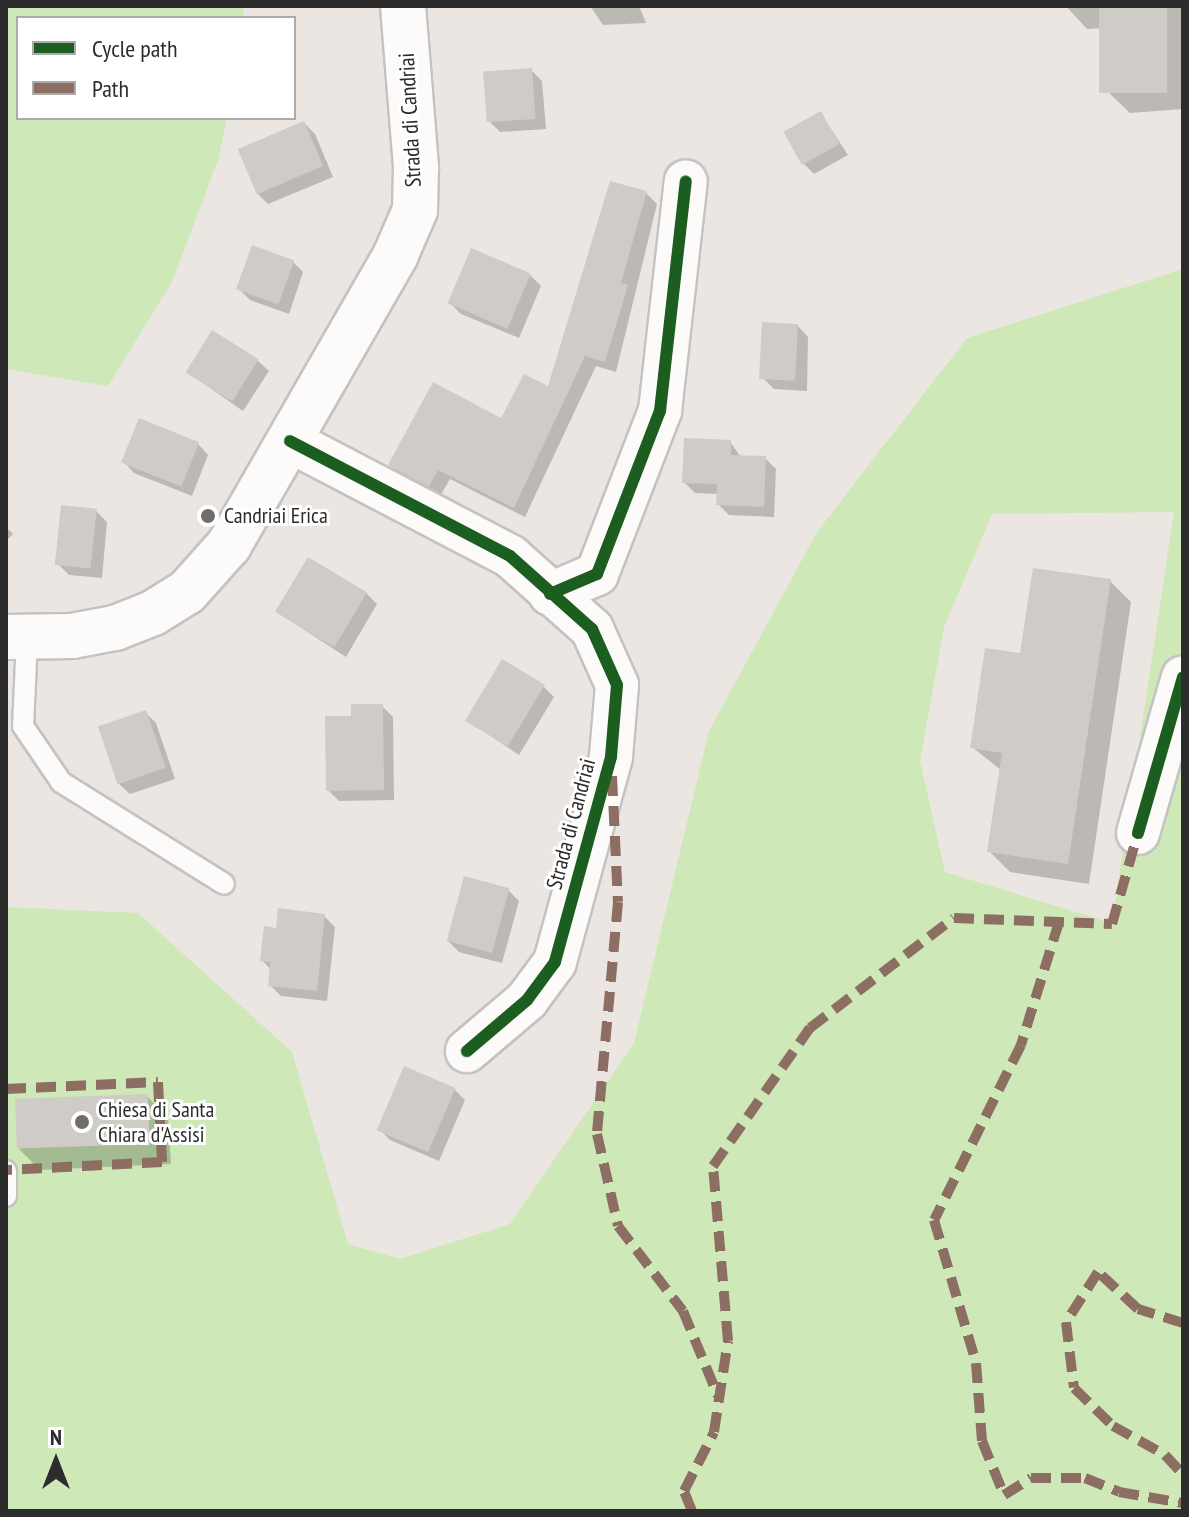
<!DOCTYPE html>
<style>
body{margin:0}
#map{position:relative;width:1189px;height:1517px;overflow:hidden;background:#ebe6e1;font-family:"PT Sans Narrow",sans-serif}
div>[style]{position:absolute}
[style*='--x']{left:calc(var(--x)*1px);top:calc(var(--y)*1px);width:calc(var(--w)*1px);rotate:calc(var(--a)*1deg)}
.green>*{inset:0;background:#cee9b7}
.shadow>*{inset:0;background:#0003;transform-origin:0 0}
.building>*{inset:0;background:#cfccc8;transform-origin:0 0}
.roads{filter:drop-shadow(2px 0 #c4c2c3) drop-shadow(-2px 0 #c4c2c3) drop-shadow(0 2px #c4c2c3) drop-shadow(0 -2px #c4c2c3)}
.lane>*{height:20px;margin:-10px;padding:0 10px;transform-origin:10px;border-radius:10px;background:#fcfbfa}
.street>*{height:42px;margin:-21px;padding:0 21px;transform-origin:21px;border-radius:21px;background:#fcfbfa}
.secondary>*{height:44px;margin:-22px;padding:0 22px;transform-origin:22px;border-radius:22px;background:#fcfbfa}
.quiet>*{height:10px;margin-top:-5px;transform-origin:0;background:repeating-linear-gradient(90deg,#8d6e63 0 20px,transparent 0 30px)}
.cycleway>*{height:12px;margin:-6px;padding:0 6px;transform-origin:6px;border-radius:6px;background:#1b5e20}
.dots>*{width:22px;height:22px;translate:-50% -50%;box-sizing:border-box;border:4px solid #fff;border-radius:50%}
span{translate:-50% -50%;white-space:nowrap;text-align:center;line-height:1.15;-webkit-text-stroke:6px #fff;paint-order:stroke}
.street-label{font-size:22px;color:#2c2c2c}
.poi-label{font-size:22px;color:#2c2c2c}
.left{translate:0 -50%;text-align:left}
.frame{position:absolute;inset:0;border:8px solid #2c2c2c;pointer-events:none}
.legend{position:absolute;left:16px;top:16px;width:280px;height:104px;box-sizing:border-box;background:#fff;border:2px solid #ababab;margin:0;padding:10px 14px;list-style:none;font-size:24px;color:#2c2c2c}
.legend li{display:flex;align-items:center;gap:16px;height:40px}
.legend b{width:40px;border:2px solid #ababab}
.north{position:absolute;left:16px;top:1421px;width:80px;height:80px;-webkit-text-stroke:6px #fff;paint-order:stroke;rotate:0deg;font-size:22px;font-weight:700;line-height:32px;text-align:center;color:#2c2c2c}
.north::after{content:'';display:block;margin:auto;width:28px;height:36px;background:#2c2c2c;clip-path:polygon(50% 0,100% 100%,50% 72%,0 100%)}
</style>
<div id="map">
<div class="green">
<i style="clip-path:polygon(6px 6px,244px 6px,243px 18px,18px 18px,18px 118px,227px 118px,218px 160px,172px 282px,108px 386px,6px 369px)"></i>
<i style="clip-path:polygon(evenodd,1183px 269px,1183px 1511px,6px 1511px,6px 907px,138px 913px,292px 1052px,348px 1244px,400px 1259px,510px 1224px,634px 1043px,709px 731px,817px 532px,967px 338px,1183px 269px,1174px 512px,1112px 923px,945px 872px,920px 761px,944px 627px,992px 514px,1174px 512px)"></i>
</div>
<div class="shadow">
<i style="clip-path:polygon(590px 6px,639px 6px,646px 23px,603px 25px)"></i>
<i style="clip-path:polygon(1066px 6px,1183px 6px,1183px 109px,1130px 113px,1108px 92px,1103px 28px,1087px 29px)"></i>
<i style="clip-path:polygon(531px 70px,542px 81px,546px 129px,500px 132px,489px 121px)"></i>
<i style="clip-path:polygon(821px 114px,848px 155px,814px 174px,803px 163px)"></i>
<i style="clip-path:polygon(304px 123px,315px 134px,333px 177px,268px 204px,257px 193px)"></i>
<i style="clip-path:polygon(646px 193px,657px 204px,616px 372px,596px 366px,525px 517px,450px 479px,440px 496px,401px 475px,390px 465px,502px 421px,549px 389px)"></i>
<i style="clip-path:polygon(292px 261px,303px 272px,289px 314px,250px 300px,239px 289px)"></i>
<i style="clip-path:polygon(530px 275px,541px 286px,519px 338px,461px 314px,450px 303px)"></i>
<i style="clip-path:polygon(798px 326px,808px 337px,807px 391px,774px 389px,763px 378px)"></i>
<i style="clip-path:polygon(258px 361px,269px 371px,243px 411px,187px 372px)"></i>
<i style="clip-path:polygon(730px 442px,741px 457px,765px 458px,776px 469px,774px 517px,729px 515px,718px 504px,718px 494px,695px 493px,684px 482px)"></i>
<i style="clip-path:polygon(198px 444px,208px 455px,192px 496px,134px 473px,124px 462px)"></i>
<i style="clip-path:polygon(96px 511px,107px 522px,102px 578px,69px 575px,58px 564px)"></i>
<i style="left:6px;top:527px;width:10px;height:54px;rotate:45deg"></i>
<i style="clip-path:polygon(1110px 581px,1131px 602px,1089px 884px,1010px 872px,989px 851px,1001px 770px,972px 747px,1022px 655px)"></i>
<i style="clip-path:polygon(366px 593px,377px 604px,346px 657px,277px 612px)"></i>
<i style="clip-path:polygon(543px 686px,554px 697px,519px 755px,467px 720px)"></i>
<i style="clip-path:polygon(382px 706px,393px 717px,394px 800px,339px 801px,328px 790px,353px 718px)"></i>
<i style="clip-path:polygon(145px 712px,156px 723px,175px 779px,130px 794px,119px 784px)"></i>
<i style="clip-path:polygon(508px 890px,519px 901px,502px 963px,459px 952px,448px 941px)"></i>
<i style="clip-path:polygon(324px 916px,335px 927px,327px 1001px,281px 996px,270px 985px,271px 970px,262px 960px,278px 930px)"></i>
<i style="clip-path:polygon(454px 1089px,465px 1100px,439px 1161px,390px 1140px,379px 1129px)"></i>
<i style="clip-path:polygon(147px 1096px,168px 1118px,171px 1164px,40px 1170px,19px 1149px)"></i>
</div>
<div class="building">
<i style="left:1099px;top:6px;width:68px;height:87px"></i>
<i style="left:532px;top:68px;width:51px;height:49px;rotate:86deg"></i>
<i style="left:821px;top:111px;width:38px;height:43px;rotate:61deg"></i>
<i style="left:304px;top:121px;width:49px;height:72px;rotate:67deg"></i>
<i style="clip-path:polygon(610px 181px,647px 191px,621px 283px,628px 285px,605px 362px,585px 356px,514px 508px,438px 470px,429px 487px,388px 465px,433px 382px,501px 418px,524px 374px,548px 386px)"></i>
<i style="left:252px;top:245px;width:45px;height:47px;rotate:20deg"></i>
<i style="left:471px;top:248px;width:65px;height:60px;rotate:23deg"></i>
<i style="left:762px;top:322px;width:36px;height:57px;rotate:3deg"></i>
<i style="left:212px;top:330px;width:55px;height:50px;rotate:32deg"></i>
<i style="left:139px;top:418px;width:65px;height:48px;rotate:22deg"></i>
<i style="clip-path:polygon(684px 438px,731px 440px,731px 455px,766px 456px,764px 507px,716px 505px,717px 484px,682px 483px)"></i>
<i style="left:61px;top:505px;width:36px;height:60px;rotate:6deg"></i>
<i style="left:308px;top:557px;width:69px;height:64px;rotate:31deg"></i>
<i style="clip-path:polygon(1033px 568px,1111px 579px,1068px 864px,987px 852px,1002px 753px,970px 748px,985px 648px,1020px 653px)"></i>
<i style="left:502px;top:659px;width:50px;height:72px;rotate:31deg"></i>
<i style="clip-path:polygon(351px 704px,383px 704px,384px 790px,326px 791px,325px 716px,351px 716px)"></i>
<i style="left:146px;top:710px;width:61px;height:51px;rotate:71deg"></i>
<i style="left:464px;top:876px;width:47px;height:67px;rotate:15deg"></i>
<i style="clip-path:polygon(278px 908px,325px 914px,317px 991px,268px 986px,270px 962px,260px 961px,264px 926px,276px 928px)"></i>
<i style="left:404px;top:1066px;width:56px;height:70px;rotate:23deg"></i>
<i style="left:148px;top:1094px;width:50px;height:133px;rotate:88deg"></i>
</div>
<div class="roads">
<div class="lane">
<i style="--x:27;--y:639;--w:87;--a:92.6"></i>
<i style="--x:23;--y:726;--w:68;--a:55.8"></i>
<i style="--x:61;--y:782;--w:192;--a:32"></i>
<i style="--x:6;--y:1171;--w:25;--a:90"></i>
</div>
<div class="street">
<i style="--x:290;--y:441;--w:248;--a:27.6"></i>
<i style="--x:510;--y:556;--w:110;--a:41.7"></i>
<i style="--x:592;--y:629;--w:61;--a:65.9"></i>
<i style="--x:617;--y:685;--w:72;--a:94.8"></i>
<i style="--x:611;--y:757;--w:213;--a:105.3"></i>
<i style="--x:555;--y:962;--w:47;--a:126.4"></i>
<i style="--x:527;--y:1000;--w:79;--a:139.6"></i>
<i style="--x:550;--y:594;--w:51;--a:-23.1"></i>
<i style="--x:597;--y:574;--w:175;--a:-68.9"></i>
<i style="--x:660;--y:411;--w:231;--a:-83.6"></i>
<i style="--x:1138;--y:833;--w:162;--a:-73.9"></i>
</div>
<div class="secondary">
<i style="--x:6;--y:637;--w:66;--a:-0.9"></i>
<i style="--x:72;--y:636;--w:44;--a:-10.5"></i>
<i style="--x:115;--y:628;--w:41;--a:-21.5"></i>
<i style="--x:153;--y:613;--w:40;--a:-32"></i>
<i style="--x:187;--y:592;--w:63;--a:-48.2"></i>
<i style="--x:229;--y:545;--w:336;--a:-60.1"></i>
<i style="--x:396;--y:254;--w:48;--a:-66.6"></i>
<i style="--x:415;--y:210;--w:43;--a:-88.7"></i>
<i style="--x:416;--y:167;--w:162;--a:-94.6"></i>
</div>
</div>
<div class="quiet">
<i style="--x:612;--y:776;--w:126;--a:87.3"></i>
<i style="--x:618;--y:902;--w:233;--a:95.2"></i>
<i style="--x:597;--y:1134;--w:94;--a:77.1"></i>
<i style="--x:618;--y:1226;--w:107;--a:52.6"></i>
<i style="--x:683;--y:1311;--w:92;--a:67.6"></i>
<i style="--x:1059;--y:922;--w:129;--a:107.2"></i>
<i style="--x:1021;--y:1045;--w:195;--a:116.4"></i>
<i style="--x:934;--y:1220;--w:149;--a:73.6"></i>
<i style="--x:976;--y:1363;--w:78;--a:85.6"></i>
<i style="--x:982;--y:1441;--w:58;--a:67.8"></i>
<i style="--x:1004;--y:1495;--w:32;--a:-32"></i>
<i style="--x:1031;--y:1478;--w:54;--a:0"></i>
<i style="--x:1085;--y:1478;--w:37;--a:22"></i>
<i style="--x:1119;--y:1492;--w:65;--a:9.8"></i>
<i style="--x:6;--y:1089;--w:152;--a:-2.6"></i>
<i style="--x:158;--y:1082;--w:80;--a:87.1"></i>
<i style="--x:162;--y:1162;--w:156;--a:177.1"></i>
<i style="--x:1183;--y:1323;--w:47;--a:-162.7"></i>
<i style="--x:1138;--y:1309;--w:54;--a:-137.2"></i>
<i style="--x:1098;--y:1272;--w:59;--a:122.6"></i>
<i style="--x:1066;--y:1322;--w:66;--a:83.1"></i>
<i style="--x:1074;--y:1388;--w:54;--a:44.3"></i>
<i style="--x:1113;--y:1426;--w:60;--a:29.1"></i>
<i style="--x:1165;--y:1455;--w:26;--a:47"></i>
<i style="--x:692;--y:1511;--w:22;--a:-112"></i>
<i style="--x:684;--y:1491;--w:66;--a:-63"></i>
<i style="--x:714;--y:1432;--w:92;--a:-81.3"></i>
<i style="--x:728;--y:1341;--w:176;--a:-94.9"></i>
<i style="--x:713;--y:1166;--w:169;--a:-54.9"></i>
<i style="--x:810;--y:1028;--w:181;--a:-37.4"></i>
<i style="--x:954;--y:918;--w:158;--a:2.2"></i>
<i style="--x:1112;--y:924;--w:95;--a:-74.1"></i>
</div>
<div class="cycleway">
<i style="--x:290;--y:441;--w:248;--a:27.6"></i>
<i style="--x:510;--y:556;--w:110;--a:41.7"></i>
<i style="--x:592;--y:629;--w:61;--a:65.9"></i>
<i style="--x:617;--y:685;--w:72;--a:94.8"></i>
<i style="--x:611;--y:757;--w:213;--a:105.3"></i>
<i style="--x:555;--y:962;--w:47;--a:126.4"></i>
<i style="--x:527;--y:1000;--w:79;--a:139.6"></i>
<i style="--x:550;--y:594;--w:51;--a:-23.1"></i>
<i style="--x:597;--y:574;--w:175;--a:-68.9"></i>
<i style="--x:660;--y:411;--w:231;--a:-83.6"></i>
<i style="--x:1138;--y:833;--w:162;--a:-73.9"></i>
</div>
<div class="dots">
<i style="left:208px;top:516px;background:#6f6d6b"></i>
<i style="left:82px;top:1122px;background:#6f6d6b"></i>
</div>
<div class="street-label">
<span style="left:410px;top:120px;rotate:-93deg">Strada di Candriai</span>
<span style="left:571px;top:824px;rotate:-75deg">Strada di Candriai</span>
</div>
<div class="poi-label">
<span class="left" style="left:224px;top:516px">Candriai Erica</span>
<span class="left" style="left:98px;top:1122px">Chiesa di Santa<br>Chiara d'Assisi</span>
</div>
<div class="frame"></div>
<ul class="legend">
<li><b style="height:10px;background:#1b5e20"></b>Cycle path</li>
<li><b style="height:10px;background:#8d6e63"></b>Path</li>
</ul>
<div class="north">N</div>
</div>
